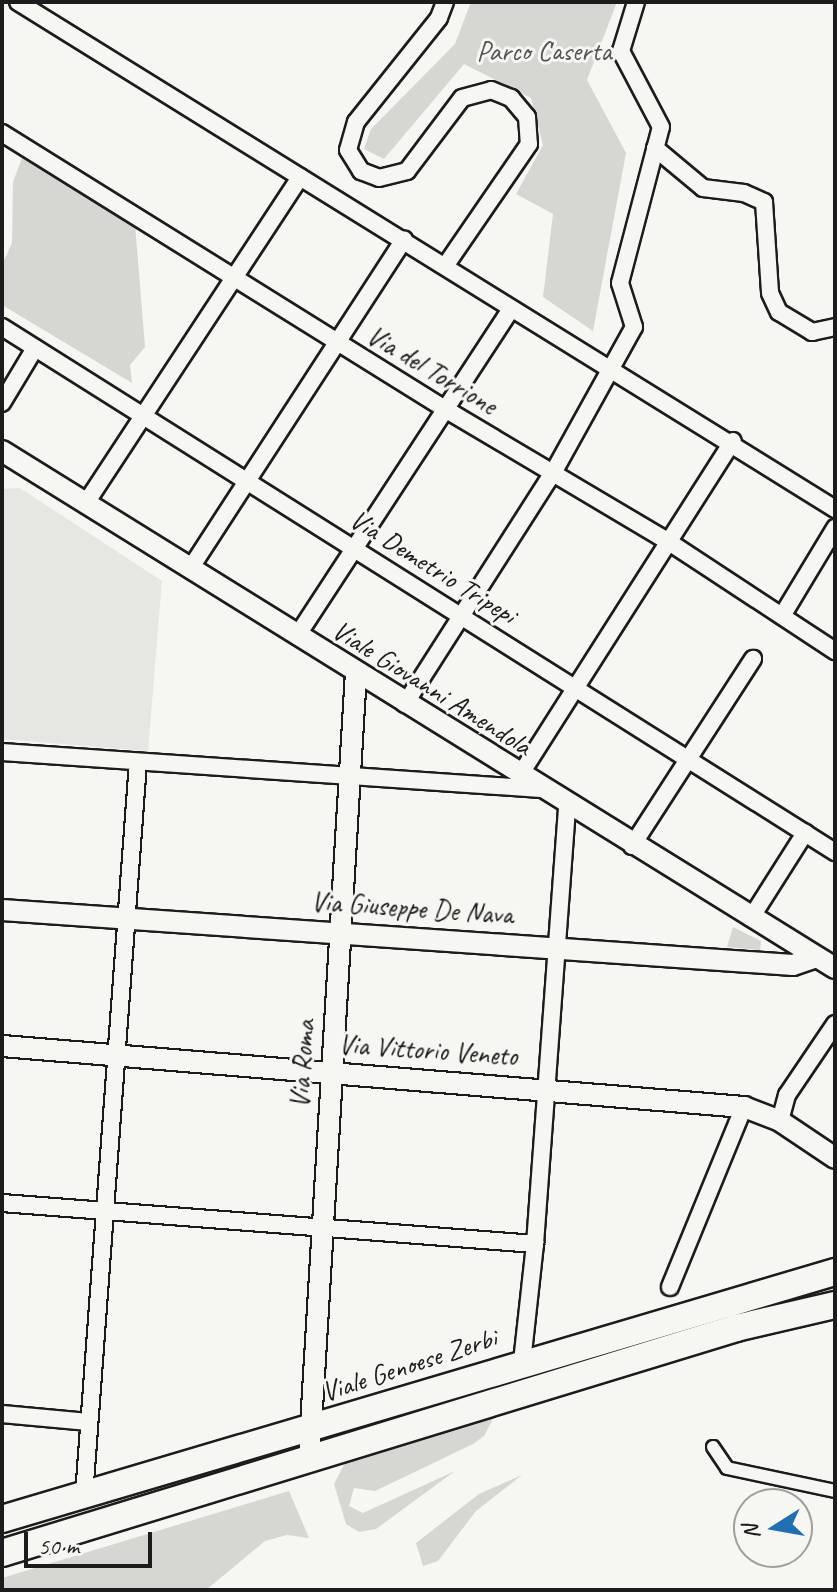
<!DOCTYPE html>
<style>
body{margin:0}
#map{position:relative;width:837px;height:1592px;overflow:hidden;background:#f6f6f2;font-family:Caveat,sans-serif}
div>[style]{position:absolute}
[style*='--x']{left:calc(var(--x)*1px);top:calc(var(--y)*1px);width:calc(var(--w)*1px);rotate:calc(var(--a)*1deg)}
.built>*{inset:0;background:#e6e6e2}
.green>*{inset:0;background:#d6d6d2}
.roads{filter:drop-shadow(2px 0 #1c1c1c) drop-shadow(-2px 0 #1c1c1c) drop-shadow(0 2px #1c1c1c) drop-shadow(0 -2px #1c1c1c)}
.pedestrian>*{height:12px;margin:-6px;padding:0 6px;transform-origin:6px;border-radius:6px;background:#f6f6f2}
.minor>*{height:16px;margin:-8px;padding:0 8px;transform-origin:8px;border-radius:8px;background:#f6f6f2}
.tertiary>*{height:20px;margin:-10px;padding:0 10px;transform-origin:10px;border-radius:10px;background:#f6f6f2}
.primary>*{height:26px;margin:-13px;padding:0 13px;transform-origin:13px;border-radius:13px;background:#f6f6f2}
span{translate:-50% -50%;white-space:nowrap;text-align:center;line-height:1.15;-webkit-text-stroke:6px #f6f6f2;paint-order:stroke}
.park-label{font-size:28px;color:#545453}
.street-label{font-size:28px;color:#1c1c1c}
.frame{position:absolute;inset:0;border:4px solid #1c1c1c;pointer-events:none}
.north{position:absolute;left:733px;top:1488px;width:80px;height:80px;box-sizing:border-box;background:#f6f6f2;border:2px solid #9f9f9c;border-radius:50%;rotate:259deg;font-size:22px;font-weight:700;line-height:32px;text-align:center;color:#1c1c1c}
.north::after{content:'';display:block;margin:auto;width:28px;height:36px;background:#1f6fb2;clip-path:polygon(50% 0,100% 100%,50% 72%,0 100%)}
.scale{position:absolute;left:24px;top:1532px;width:128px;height:36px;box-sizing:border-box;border:4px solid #1c1c1c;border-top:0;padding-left:10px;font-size:24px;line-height:28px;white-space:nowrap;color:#1c1c1c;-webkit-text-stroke:6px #f6f6f2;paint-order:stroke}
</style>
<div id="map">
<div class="built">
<i style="clip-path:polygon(20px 488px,162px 581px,148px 751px,2px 739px,2px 489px)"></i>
</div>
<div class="green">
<i style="clip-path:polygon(471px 2px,617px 2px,587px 80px,626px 153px,593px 331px,543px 297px,553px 214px,516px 194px,543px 145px,531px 98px,464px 64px,384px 159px,364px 149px,371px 129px,455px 44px)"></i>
<i style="clip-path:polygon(23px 155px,135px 224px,145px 347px,130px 365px,132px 383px,2px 305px,2px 265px,12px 243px,13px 182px)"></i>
<i style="clip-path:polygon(733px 927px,761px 941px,760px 950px,727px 947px)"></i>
<i style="clip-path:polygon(495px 1415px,484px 1436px,473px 1444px,375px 1491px,354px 1488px,349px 1506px,363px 1513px,455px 1471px,376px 1529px,359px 1532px,346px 1524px,334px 1484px,345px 1463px)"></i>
<i style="clip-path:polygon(522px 1475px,476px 1511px,438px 1561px,423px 1566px,416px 1543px,479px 1494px)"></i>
<i style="clip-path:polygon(289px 1491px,309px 1538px,287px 1535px,265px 1541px,206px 1590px,2px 1590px,2px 1578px)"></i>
</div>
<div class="roads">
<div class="pedestrian">
<i style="--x:713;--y:1447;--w:25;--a:56"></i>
<i style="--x:727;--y:1468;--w:110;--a:12"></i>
</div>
<div class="minor">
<i style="--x:18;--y:2;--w:962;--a:31.82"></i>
<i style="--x:445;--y:2;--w:17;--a:111"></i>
<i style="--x:439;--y:18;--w:133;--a:128.6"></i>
<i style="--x:356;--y:122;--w:29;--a:106"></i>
<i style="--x:348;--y:150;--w:25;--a:58"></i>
<i style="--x:361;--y:171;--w:19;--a:21"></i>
<i style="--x:379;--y:178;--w:29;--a:-14"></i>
<i style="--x:407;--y:171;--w:91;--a:-53"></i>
<i style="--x:462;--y:98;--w:30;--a:-15"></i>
<i style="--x:491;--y:90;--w:22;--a:22"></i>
<i style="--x:511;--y:98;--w:25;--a:50"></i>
<i style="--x:527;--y:117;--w:27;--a:86"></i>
<i style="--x:529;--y:144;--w:148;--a:124.5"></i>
<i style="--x:2;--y:133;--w:522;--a:31.92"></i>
<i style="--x:445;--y:409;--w:261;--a:30.7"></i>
<i style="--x:669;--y:542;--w:199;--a:33.3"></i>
<i style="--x:655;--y:148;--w:62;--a:39.8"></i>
<i style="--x:703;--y:188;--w:41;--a:7"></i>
<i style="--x:744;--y:193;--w:22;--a:24"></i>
<i style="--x:764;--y:202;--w:91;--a:86.2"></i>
<i style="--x:770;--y:293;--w:21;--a:65"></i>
<i style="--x:779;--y:312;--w:39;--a:31"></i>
<i style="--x:812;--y:332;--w:24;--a:-12"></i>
<i style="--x:2;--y:327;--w:985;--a:32.22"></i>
<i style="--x:2;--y:403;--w:64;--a:-59"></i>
<i style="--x:86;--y:503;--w:390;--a:-56.7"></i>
<i style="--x:190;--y:569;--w:393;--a:-57"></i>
<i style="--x:782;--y:616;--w:103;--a:-58.9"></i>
<i style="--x:297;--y:636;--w:389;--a:-56.8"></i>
<i style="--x:405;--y:704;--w:274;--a:-57.4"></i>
<i style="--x:553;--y:473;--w:167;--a:-61"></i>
<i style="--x:634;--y:327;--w:46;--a:-107.7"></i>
<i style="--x:620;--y:283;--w:161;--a:-75.3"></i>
<i style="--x:661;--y:127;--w:86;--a:-117.8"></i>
<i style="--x:621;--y:51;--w:51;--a:-73"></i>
<i style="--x:2;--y:752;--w:540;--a:3.93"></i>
<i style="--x:520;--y:775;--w:396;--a:-57.5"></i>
<i style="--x:632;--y:846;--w:223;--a:-57.1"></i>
<i style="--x:751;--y:918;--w:101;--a:-57.6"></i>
<i style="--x:780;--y:1121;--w:27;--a:-75"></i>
<i style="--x:787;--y:1095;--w:86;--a:-55.9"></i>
<i style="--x:2;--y:1203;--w:535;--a:4.4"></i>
<i style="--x:670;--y:1287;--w:195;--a:-67.7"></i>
<i style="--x:522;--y:1362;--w:119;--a:-83.7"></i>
<i style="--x:535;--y:1244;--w:440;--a:-85.8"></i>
<i style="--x:2;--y:1414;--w:87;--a:5.3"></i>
<i style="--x:84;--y:1496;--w:736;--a:-85.79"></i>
</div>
<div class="tertiary">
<i style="--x:2;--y:451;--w:980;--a:31.83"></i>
<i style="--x:2;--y:910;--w:793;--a:3.98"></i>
<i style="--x:793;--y:965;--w:24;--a:-19"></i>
<i style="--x:2;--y:1046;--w:745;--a:4.7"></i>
<i style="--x:744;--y:1107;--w:39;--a:21"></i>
<i style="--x:780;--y:1121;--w:66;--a:33.9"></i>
<i style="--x:309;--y:1459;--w:787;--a:-86.58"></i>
</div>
<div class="primary">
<i style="--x:2;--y:1519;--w:869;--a:-16.52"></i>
<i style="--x:2;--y:1553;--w:768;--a:-17.04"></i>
<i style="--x:736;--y:1328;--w:102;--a:-13.1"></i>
</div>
</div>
<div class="park-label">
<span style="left:544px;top:51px">Parco Caserta</span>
</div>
<div class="street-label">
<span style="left:432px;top:370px;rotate:31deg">Via del Torrione</span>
<span style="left:433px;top:567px;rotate:32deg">Via Demetrio Tripepi</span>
<span style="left:432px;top:688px;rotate:32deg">Viale Giovanni Amendola</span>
<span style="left:412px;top:908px;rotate:4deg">Via Giuseppe De Nava</span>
<span style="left:428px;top:1050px;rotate:4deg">Via Vittorio Veneto</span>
<span style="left:302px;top:1064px;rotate:-86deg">Via Roma</span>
<span style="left:409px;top:1365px;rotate:-18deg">Viale Genoese Zerbi</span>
</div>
<div class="frame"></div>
<div class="north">N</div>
<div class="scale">50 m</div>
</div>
